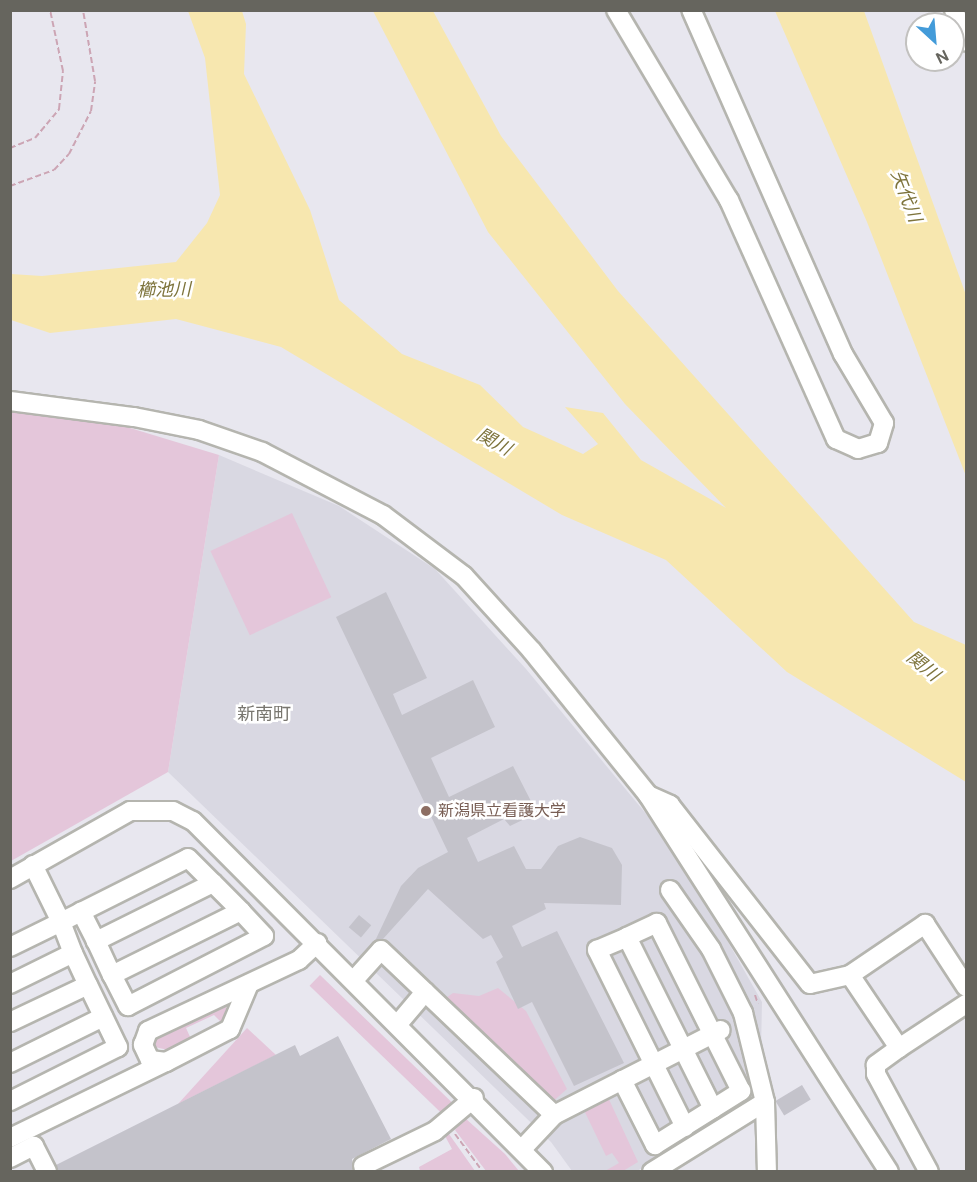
<!DOCTYPE html>
<meta charset="utf-8">
<style>
body{margin:0}
#map{position:relative;width:977px;height:1182px;overflow:hidden;background:#e8e7ef;font-family:"DM Sans","Noto Sans JP",sans-serif}
div>[style]{position:absolute}
[style*='--x']{left:calc(var(--x)*1px);top:calc(var(--y)*1px);width:calc(var(--w)*1px);rotate:calc(var(--a)*1deg)}
.education>*{inset:0;background:#d9d8e2}
.green>*{inset:0;background:#e4c6da;transform-origin:0 0}
.water>*{inset:0;background:#f7e7af}
.building>*{inset:0;background:#c4c3cb;transform-origin:0 0}
.path>*{height:2px;margin-top:-1px;transform-origin:0;background:repeating-linear-gradient(90deg,#cca5b4 0 6px,transparent 0 9px)}
.roads{filter:drop-shadow(2px 0 #b5b5af) drop-shadow(-2px 0 #b5b5af) drop-shadow(0 2px #b5b5af) drop-shadow(0 -2px #b5b5af)}
.minor>*{height:18px;margin:-9px;padding:0 9px;transform-origin:9px;border-radius:9px;background:#fff}
.dots>*{width:16px;height:16px;translate:-50% -50%;box-sizing:border-box;border:3px solid #fff;border-radius:50%}
span{translate:-50% -50%;white-space:nowrap;text-align:center;line-height:1.15;-webkit-text-stroke:5px #fff;paint-order:stroke}
.education-label{font-size:16px;color:#785e54}
.left{translate:0 -50%;text-align:left}
.water-label{font-size:18px;color:#7e743c;font-style:italic}
.neighbourhood-label{font-size:18px;color:#78766f}
.frame{position:absolute;inset:0;border:12px solid #66655e;pointer-events:none}
.north{position:absolute;left:905px;top:12px;width:60px;height:60px;box-sizing:border-box;background:#fff;border:2px solid #c2c1bf;border-radius:50%;rotate:154deg;font-size:16px;font-weight:700;line-height:24px;text-align:center;color:#66655e}
.north::after{content:'';display:block;margin:auto;width:21px;height:27px;background:#439bd9;clip-path:polygon(50% 0,100% 100%,50% 72%,0 100%)}
</style>
<div id="map">
<div class="education">
<i style="clip-path:polygon(219px 455px,339px 506px,435px 569px,526px 669px,676px 850px,762px 1002px,760px 1099px,637px 1171px,572px 1171px,551px 1142px,168px 772px)"></i>
</div>
<div class="green">
<i style="clip-path:polygon(11px 408px,107px 421px,219px 455px,168px 772px,11px 861px)"></i>
<i style="left:292px;top:513px;width:93px;height:90px;rotate:65deg"></i>
<i style="left:320px;top:975px;width:186px;height:15px;rotate:44deg"></i>
<i style="clip-path:polygon(498px 988px,526px 1011px,567px 1089px,550px 1104px,443px 1000px,453px 993px,479px 996px)"></i>
<i style="clip-path:polygon(229px 998px,222px 1023px,214px 1015px,186px 1028px,191px 1039px,168px 1050px,155px 1047px,155px 1035px)"></i>
<i style="clip-path:polygon(247px 1028px,276px 1055px,178px 1104px)"></i>
<i style="clip-path:polygon(606px 1093px,638px 1162px,623px 1171px,605px 1171px,619px 1163px,612px 1153px,606px 1156px,582px 1106px)"></i>
<i style="clip-path:polygon(465px 1118px,505px 1154px,519px 1171px,486px 1171px,455px 1130px)"></i>
<i style="clip-path:polygon(449px 1134px,475px 1171px,420px 1171px,419px 1167px,452px 1149px,445px 1136px)"></i>
</div>
<div class="water">
<i style="clip-path:polygon(188px 11px,242px 11px,246px 24px,244px 74px,310px 210px,339px 300px,402px 354px,480px 385px,523px 427px,583px 454px,598px 444px,565px 407px,603px 413px,641px 460px,726px 508px,625px 404px,488px 232px,373px 11px,433px 11px,501px 136px,618px 291px,914px 622px,966px 645px,966px 782px,787px 672px,666px 560px,562px 515px,281px 347px,176px 319px,50px 333px,11px 320px,11px 274px,42px 276px,176px 262px,207px 223px,220px 195px,205px 58px)"></i>
<i style="clip-path:polygon(775px 11px,864px 11px,966px 295px,966px 476px,867px 222px)"></i>
</div>
<div class="building">
<i style="clip-path:polygon(386px 592px,427px 678px,393px 694px,402px 715px,473px 680px,495px 727px,431px 758px,449px 797px,513px 766px,537px 813px,510px 826px,504px 819px,467px 838px,478px 862px,514px 846px,526px 869px,541px 869px,558px 846px,580px 837px,612px 848px,622px 865px,621px 905px,544px 903px,546px 909px,512px 926px,522px 947px,557px 931px,624px 1063px,574px 1086px,532px 1002px,518px 1009px,496px 962px,503px 957px,491px 935px,483px 939px,428px 889px,383px 939px,375px 941px,401px 886px,418px 868px,448px 852px,336px 617px)"></i>
<i style="left:359px;top:915px;width:16px;height:16px;rotate:40deg"></i>
<i style="clip-path:polygon(338px 1036px,391px 1139px,352px 1159px,353px 1172px,58px 1172px,56px 1165px,295px 1045px,300px 1056px)"></i>
<i style="left:802px;top:1085px;width:17px;height:31px;rotate:59deg"></i>
</div>
<div class="path">
<i style="--x:10;--y:148;--w:27;--a:-22"></i>
<i style="--x:35;--y:138;--w:38;--a:-50"></i>
<i style="--x:59;--y:109;--w:38;--a:-84"></i>
<i style="--x:63;--y:71;--w:62;--a:-102"></i>
<i style="--x:10;--y:186;--w:47;--a:-20"></i>
<i style="--x:54;--y:170;--w:22;--a:-47"></i>
<i style="--x:69;--y:154;--w:48;--a:-62.9"></i>
<i style="--x:91;--y:111;--w:30;--a:-82"></i>
<i style="--x:95;--y:81;--w:72;--a:-99.6"></i>
<i style="--x:755;--y:995;--w:9;--a:72"></i>
<i style="--x:455;--y:1134;--w:47;--a:53.6"></i>
</div>
<div class="roads">
<div class="minor">
<i style="--x:616;--y:10;--w:221;--a:59.3"></i>
<i style="--x:729;--y:200;--w:262;--a:65.9"></i>
<i style="--x:836;--y:439;--w:24;--a:24"></i>
<i style="--x:858;--y:449;--w:21;--a:-17"></i>
<i style="--x:878;--y:443;--w:21;--a:-73"></i>
<i style="--x:884;--y:423;--w:80;--a:-120.7"></i>
<i style="--x:843;--y:354;--w:376;--a:-113.8"></i>
<i style="--x:954;--y:10;--w:34;--a:69"></i>
<i style="--x:10;--y:401;--w:125;--a:7.4"></i>
<i style="--x:134;--y:417;--w:66;--a:11.3"></i>
<i style="--x:199;--y:430;--w:67;--a:19.2"></i>
<i style="--x:262;--y:452;--w:136;--a:27.5"></i>
<i style="--x:383;--y:515;--w:101;--a:37"></i>
<i style="--x:464;--y:576;--w:101;--a:47.8"></i>
<i style="--x:532;--y:651;--w:185;--a:51.1"></i>
<i style="--x:648;--y:795;--w:447;--a:57.4"></i>
<i style="--x:648;--y:795;--w:24;--a:24"></i>
<i style="--x:670;--y:805;--w:227;--a:52"></i>
<i style="--x:810;--y:984;--w:41;--a:-12.7"></i>
<i style="--x:850;--y:975;--w:91;--a:-34.2"></i>
<i style="--x:925;--y:924;--w:75;--a:56.9"></i>
<i style="--x:33;--y:865;--w:64;--a:63.8"></i>
<i style="--x:61;--y:922;--w:142;--a:-26.7"></i>
<i style="--x:188;--y:858;--w:35;--a:45"></i>
<i style="--x:213;--y:883;--w:131;--a:153.6"></i>
<i style="--x:96;--y:941;--w:33;--a:-117"></i>
<i style="--x:10;--y:879;--w:138;--a:-29.5"></i>
<i style="--x:130;--y:811;--w:43;--a:0"></i>
<i style="--x:173;--y:811;--w:22;--a:27"></i>
<i style="--x:193;--y:821;--w:496;--a:45.1"></i>
<i style="--x:670;--y:890;--w:72;--a:55.2"></i>
<i style="--x:711;--y:949;--w:72;--a:63.4"></i>
<i style="--x:743;--y:1013;--w:92;--a:76.1"></i>
<i style="--x:765;--y:1102;--w:70;--a:88.4"></i>
<i style="--x:96;--y:941;--w:38;--a:65"></i>
<i style="--x:112;--y:975;--w:144;--a:-26.4"></i>
<i style="--x:241;--y:911;--w:40;--a:-135"></i>
<i style="--x:10;--y:947;--w:57;--a:-26.1"></i>
<i style="--x:61;--y:922;--w:33;--a:69"></i>
<i style="--x:112;--y:975;--w:35;--a:63"></i>
<i style="--x:128;--y:1006;--w:153;--a:-27.2"></i>
<i style="--x:264;--y:936;--w:34;--a:-133"></i>
<i style="--x:850;--y:975;--w:88;--a:56.1"></i>
<i style="--x:899;--y:1048;--w:80;--a:-33.3"></i>
<i style="--x:354;--y:980;--w:40;--a:-48"></i>
<i style="--x:381;--y:950;--w:239;--a:43.6"></i>
<i style="--x:554;--y:1115;--w:45;--a:133.2"></i>
<i style="--x:10;--y:984;--w:70;--a:-26.2"></i>
<i style="--x:73;--y:953;--w:35;--a:65"></i>
<i style="--x:249;--y:984;--w:49;--a:112.9"></i>
<i style="--x:230;--y:1029;--w:72;--a:152.7"></i>
<i style="--x:166;--y:1062;--w:16;--a:-173"></i>
<i style="--x:150;--y:1060;--w:17;--a:-115"></i>
<i style="--x:143;--y:1045;--w:15;--a:-70"></i>
<i style="--x:148;--y:1031;--w:167;--a:-25.2"></i>
<i style="--x:299;--y:960;--w:25;--a:-43"></i>
<i style="--x:10;--y:1022;--w:86;--a:-25.4"></i>
<i style="--x:88;--y:985;--w:69;--a:64.2"></i>
<i style="--x:118;--y:1047;--w:121;--a:153.4"></i>
<i style="--x:398;--y:1024;--w:42;--a:-49.8"></i>
<i style="--x:899;--y:1048;--w:29;--a:144"></i>
<i style="--x:876;--y:1065;--w:9;--a:90"></i>
<i style="--x:876;--y:1074;--w:111;--a:61.6"></i>
<i style="--x:10;--y:1063;--w:104;--a:-26.3"></i>
<i style="--x:622;--y:1080;--w:73;--a:63.1"></i>
<i style="--x:655;--y:1145;--w:102;--a:-32.1"></i>
<i style="--x:741;--y:1091;--w:188;--a:-116.6"></i>
<i style="--x:657;--y:923;--w:33;--a:155"></i>
<i style="--x:554;--y:1115;--w:187;--a:-27"></i>
<i style="--x:685;--y:1127;--w:198;--a:-116.4"></i>
<i style="--x:597;--y:950;--w:33;--a:-23"></i>
<i style="--x:627;--y:937;--w:192;--a:63.4"></i>
<i style="--x:10;--y:1138;--w:174;--a:-26"></i>
<i style="--x:10;--y:1158;--w:27;--a:-27"></i>
<i style="--x:34;--y:1146;--w:29;--a:63"></i>
<i style="--x:363;--y:1166;--w:80;--a:-25.9"></i>
<i style="--x:435;--y:1131;--w:51;--a:-40.2"></i>
<i style="--x:652;--y:1172;--w:133;--a:-31.8"></i>
</div>
</div>
<div class="dots">
<i style="left:426px;top:811px;background:#8d6e63"></i>
</div>
<div class="education-label">
<span class="left" style="left:438px;top:811px">新潟県立看護大学</span>
</div>
<div class="water-label">
<span style="left:906px;top:196px;rotate:69deg">矢代川</span>
<span style="left:164px;top:290px;rotate:-1deg">櫛池川</span>
<span style="left:494px;top:442px;rotate:29deg">関川</span>
<span style="left:923px;top:666px;rotate:39deg">関川</span>
</div>
<div class="neighbourhood-label">
<span style="left:264px;top:714px">新南町</span>
</div>
<div class="frame"></div>
<div class="north">N</div>
</div>
